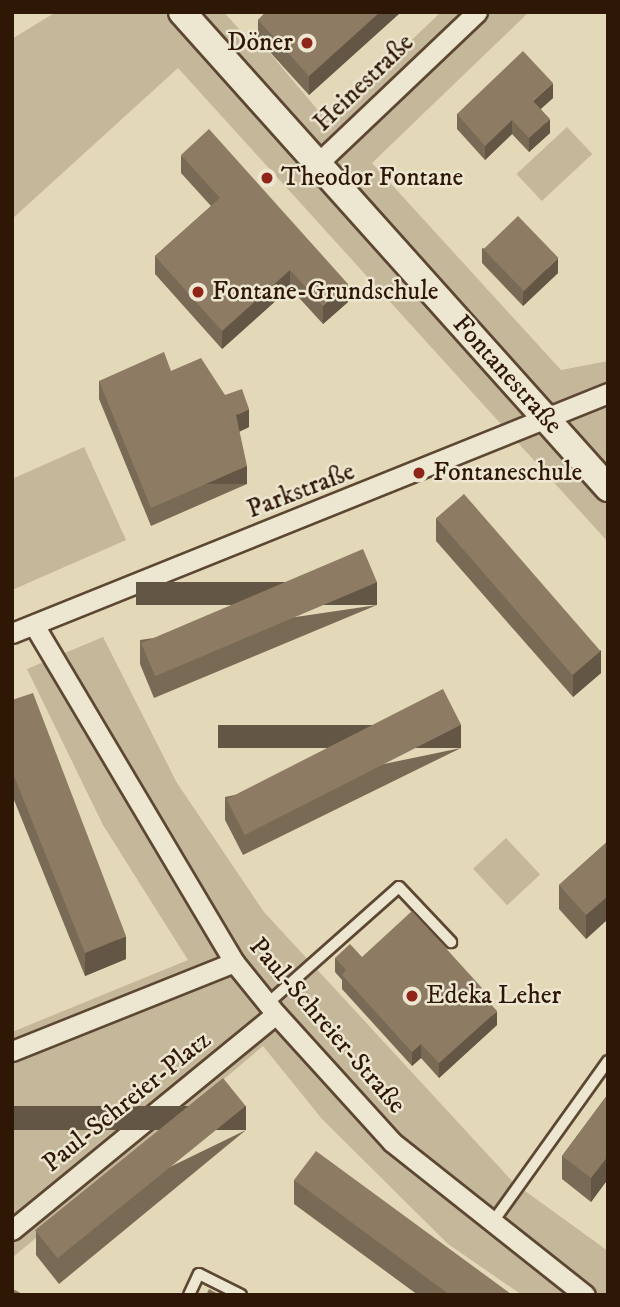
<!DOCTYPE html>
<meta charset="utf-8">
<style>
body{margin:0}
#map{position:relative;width:620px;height:1307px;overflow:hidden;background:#e3d8b8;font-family:"IM FELL DW Pica",serif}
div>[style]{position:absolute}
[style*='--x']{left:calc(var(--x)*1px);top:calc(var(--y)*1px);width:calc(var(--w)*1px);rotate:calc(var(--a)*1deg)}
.green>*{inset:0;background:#c4b79a;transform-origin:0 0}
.roads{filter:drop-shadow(2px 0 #5c4732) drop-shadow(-2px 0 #5c4732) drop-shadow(0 2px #5c4732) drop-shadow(0 -2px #5c4732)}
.lane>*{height:10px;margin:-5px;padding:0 5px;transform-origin:5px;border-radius:5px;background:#ede6d1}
.street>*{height:19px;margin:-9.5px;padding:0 9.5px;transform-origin:9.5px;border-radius:9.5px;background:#ede6d1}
.secondary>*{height:26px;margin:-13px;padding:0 13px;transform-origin:13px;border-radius:13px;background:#ede6d1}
.wall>*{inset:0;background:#796a55}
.shaded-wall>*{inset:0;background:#635645;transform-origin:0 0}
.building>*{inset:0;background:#8d7b63;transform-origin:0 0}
.dots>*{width:19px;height:19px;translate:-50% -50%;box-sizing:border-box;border:4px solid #ede6d1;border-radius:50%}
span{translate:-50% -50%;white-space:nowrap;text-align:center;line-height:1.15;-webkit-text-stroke:5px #ede6d1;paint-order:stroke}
.poi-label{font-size:26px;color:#2f1706}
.right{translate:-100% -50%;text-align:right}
.left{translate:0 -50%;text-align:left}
.street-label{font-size:26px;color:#2f1706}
.frame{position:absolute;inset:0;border:14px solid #2f1706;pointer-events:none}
</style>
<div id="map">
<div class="green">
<i style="clip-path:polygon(56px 12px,224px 12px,251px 43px,258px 39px,327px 121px,441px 12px,529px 12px,372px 163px,561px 370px,608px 361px,608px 542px,178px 68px,12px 219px,12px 39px)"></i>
<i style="left:567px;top:127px;width:37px;height:69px;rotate:47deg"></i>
<i style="clip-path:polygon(84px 447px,126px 540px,12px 590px,12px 479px)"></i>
<i style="clip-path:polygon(103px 637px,177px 783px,264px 912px,514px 1183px,608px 1251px,608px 1295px,522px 1295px,448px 1244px,322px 1119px,263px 1046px,12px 1258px,12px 1032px,188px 960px,103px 825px,27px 669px)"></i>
<i style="left:506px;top:838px;width:50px;height:45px;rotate:47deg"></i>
</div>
<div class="roads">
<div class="lane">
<i style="--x:267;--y:1004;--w:176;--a:-41.6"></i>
<i style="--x:399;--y:887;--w:76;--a:46.6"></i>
<i style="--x:492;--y:1223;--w:199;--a:-54.4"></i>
<i style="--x:189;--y:1295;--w:23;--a:-65"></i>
<i style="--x:199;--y:1274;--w:47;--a:26.6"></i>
</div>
<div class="street">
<i style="--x:318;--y:163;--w:219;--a:-43.5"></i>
<i style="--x:34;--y:625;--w:392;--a:59.3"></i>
<i style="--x:234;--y:962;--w:67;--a:51.1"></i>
<i style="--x:276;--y:1014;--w:173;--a:47.8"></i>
<i style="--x:392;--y:1142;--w:246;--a:38.4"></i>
<i style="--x:12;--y:633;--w:643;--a:-21.93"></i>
<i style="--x:12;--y:1051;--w:239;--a:-21.8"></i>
<i style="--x:12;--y:1230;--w:341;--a:-39.3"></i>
</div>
<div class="secondary">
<i style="--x:182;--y:12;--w:639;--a:48.17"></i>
</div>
</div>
<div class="wall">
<i style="clip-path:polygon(266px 12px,401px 12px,309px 95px,258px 39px,258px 20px)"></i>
<i style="clip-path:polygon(553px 98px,541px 109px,550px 133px,529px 152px,512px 134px,485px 160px,457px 129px,457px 114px)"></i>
<i style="clip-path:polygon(181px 155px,348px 302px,323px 324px,290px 288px,222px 349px,155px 274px,155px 256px,211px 206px,181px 173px)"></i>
<i style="clip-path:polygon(482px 248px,558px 273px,523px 306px,482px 263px)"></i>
<i style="clip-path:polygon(171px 371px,225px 395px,249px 427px,239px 432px,247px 484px,151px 526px,99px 399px,99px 381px)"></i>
<i style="clip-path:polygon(436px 518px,601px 673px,573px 697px,436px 541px)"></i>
<i style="clip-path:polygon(377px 605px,154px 698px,140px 664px,140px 640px)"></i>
<i style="clip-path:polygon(12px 700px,126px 959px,85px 976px,12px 795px)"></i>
<i style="clip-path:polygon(461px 748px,243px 855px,225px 820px,225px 797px)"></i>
<i style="clip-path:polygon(608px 841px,608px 919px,586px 939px,559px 909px,559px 885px)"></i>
<i style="clip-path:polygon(335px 958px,482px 995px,497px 1025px,439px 1078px,421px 1058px,412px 1066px,342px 989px,342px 980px,335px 972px)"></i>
<i style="clip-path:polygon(608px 1094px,608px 1179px,591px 1202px,562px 1179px,562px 1156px)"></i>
<i style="clip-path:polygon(246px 1130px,59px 1284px,36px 1255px,36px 1232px)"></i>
<i style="clip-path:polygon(294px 1180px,511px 1295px,418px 1295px,294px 1204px)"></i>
</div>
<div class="shaded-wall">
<i style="clip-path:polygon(380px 12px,401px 12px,309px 95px,309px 76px)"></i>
<i style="clip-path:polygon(553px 83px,553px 98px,533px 115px,533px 101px)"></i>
<i style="clip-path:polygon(550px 119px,550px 133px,529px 152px,529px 138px)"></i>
<i style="clip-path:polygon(512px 120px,512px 134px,485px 160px,485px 146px)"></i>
<i style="clip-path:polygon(558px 258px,558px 273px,523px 306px,523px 292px)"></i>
<i style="clip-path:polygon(290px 270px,290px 288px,222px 349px,222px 331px)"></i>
<i style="clip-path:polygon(348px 284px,348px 302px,323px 324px,323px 306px)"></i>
<i style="clip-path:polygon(249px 409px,249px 427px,236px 433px,236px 415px)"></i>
<i style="left:247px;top:466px;width:18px;height:105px;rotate:90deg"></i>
<i style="left:377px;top:582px;width:23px;height:241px;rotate:90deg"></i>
<i style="clip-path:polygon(601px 650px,601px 673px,573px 697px,573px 674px)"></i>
<i style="left:461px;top:725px;width:23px;height:243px;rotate:90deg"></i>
<i style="clip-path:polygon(608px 896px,608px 919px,586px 939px,586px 915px)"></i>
<i style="clip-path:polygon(126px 936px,126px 959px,85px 976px,85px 953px)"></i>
<i style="clip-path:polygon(497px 1011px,497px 1025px,439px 1078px,439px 1063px)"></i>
<i style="clip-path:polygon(421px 1044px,421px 1058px,412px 1066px,412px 1052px)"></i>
<i style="left:246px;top:1106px;width:24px;height:242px;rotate:90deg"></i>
<i style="clip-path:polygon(608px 1156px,608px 1179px,591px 1202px,591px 1178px)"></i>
</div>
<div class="building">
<i style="clip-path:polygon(266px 12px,380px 12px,309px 76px,258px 20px)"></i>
<i style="clip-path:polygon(523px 51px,553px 83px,533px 101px,550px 119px,529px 138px,512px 120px,485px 146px,457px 114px)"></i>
<i style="clip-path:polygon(209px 129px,348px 284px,323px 306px,290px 270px,222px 331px,155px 256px,220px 198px,181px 155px)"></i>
<i style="left:518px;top:216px;width:58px;height:48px;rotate:46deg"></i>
<i style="clip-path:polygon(164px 352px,171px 371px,201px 358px,225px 395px,242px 389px,249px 409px,236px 415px,247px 466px,151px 508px,99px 381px)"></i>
<i style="left:464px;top:494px;width:208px;height:37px;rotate:49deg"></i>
<i style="left:363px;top:549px;width:36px;height:241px;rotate:67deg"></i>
<i style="left:443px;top:689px;width:40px;height:243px;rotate:63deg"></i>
<i style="clip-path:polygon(33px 693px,126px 936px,85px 953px,12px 771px,12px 700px)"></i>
<i style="clip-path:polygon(608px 841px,608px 896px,586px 915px,559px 885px)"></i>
<i style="clip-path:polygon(412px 911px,482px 988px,479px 991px,497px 1011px,439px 1063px,421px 1044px,412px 1052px,342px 975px,346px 970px,335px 958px,350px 944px,362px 957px)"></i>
<i style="left:223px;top:1078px;width:36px;height:242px;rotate:51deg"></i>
<i style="clip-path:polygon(608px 1094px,608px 1156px,591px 1178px,562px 1156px)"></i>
<i style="clip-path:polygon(316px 1151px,511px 1294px,510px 1295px,450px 1295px,294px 1180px)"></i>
<i style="clip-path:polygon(13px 1289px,24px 1295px,12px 1295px)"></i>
<i style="clip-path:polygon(209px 1289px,220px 1295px,206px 1295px)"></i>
</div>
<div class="dots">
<i style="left:307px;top:43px;background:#8f2418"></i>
<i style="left:267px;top:178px;background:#8f2418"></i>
<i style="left:198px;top:292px;background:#8f2418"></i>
<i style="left:419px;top:473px;background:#8f2418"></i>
<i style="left:412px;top:996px;background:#8f2418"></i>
</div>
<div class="poi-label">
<span class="right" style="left:293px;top:43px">Döner</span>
<span class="left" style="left:281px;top:178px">Theodor Fontane</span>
<span class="left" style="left:212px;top:292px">Fontane-Grundschule</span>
<span class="left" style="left:433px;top:473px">Fontaneschule</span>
<span class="left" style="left:426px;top:996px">Edeka Leher</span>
</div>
<div class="street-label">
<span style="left:364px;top:83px;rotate:-44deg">Heinestraße</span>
<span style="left:507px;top:375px;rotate:48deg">Fontanestraße</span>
<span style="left:301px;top:491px;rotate:-21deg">Parkstraße</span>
<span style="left:327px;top:1026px;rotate:49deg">Paul-Schreier-Straße</span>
<span style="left:127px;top:1102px;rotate:-39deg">Paul-Schreier-Platz</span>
</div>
<div class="frame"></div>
</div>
